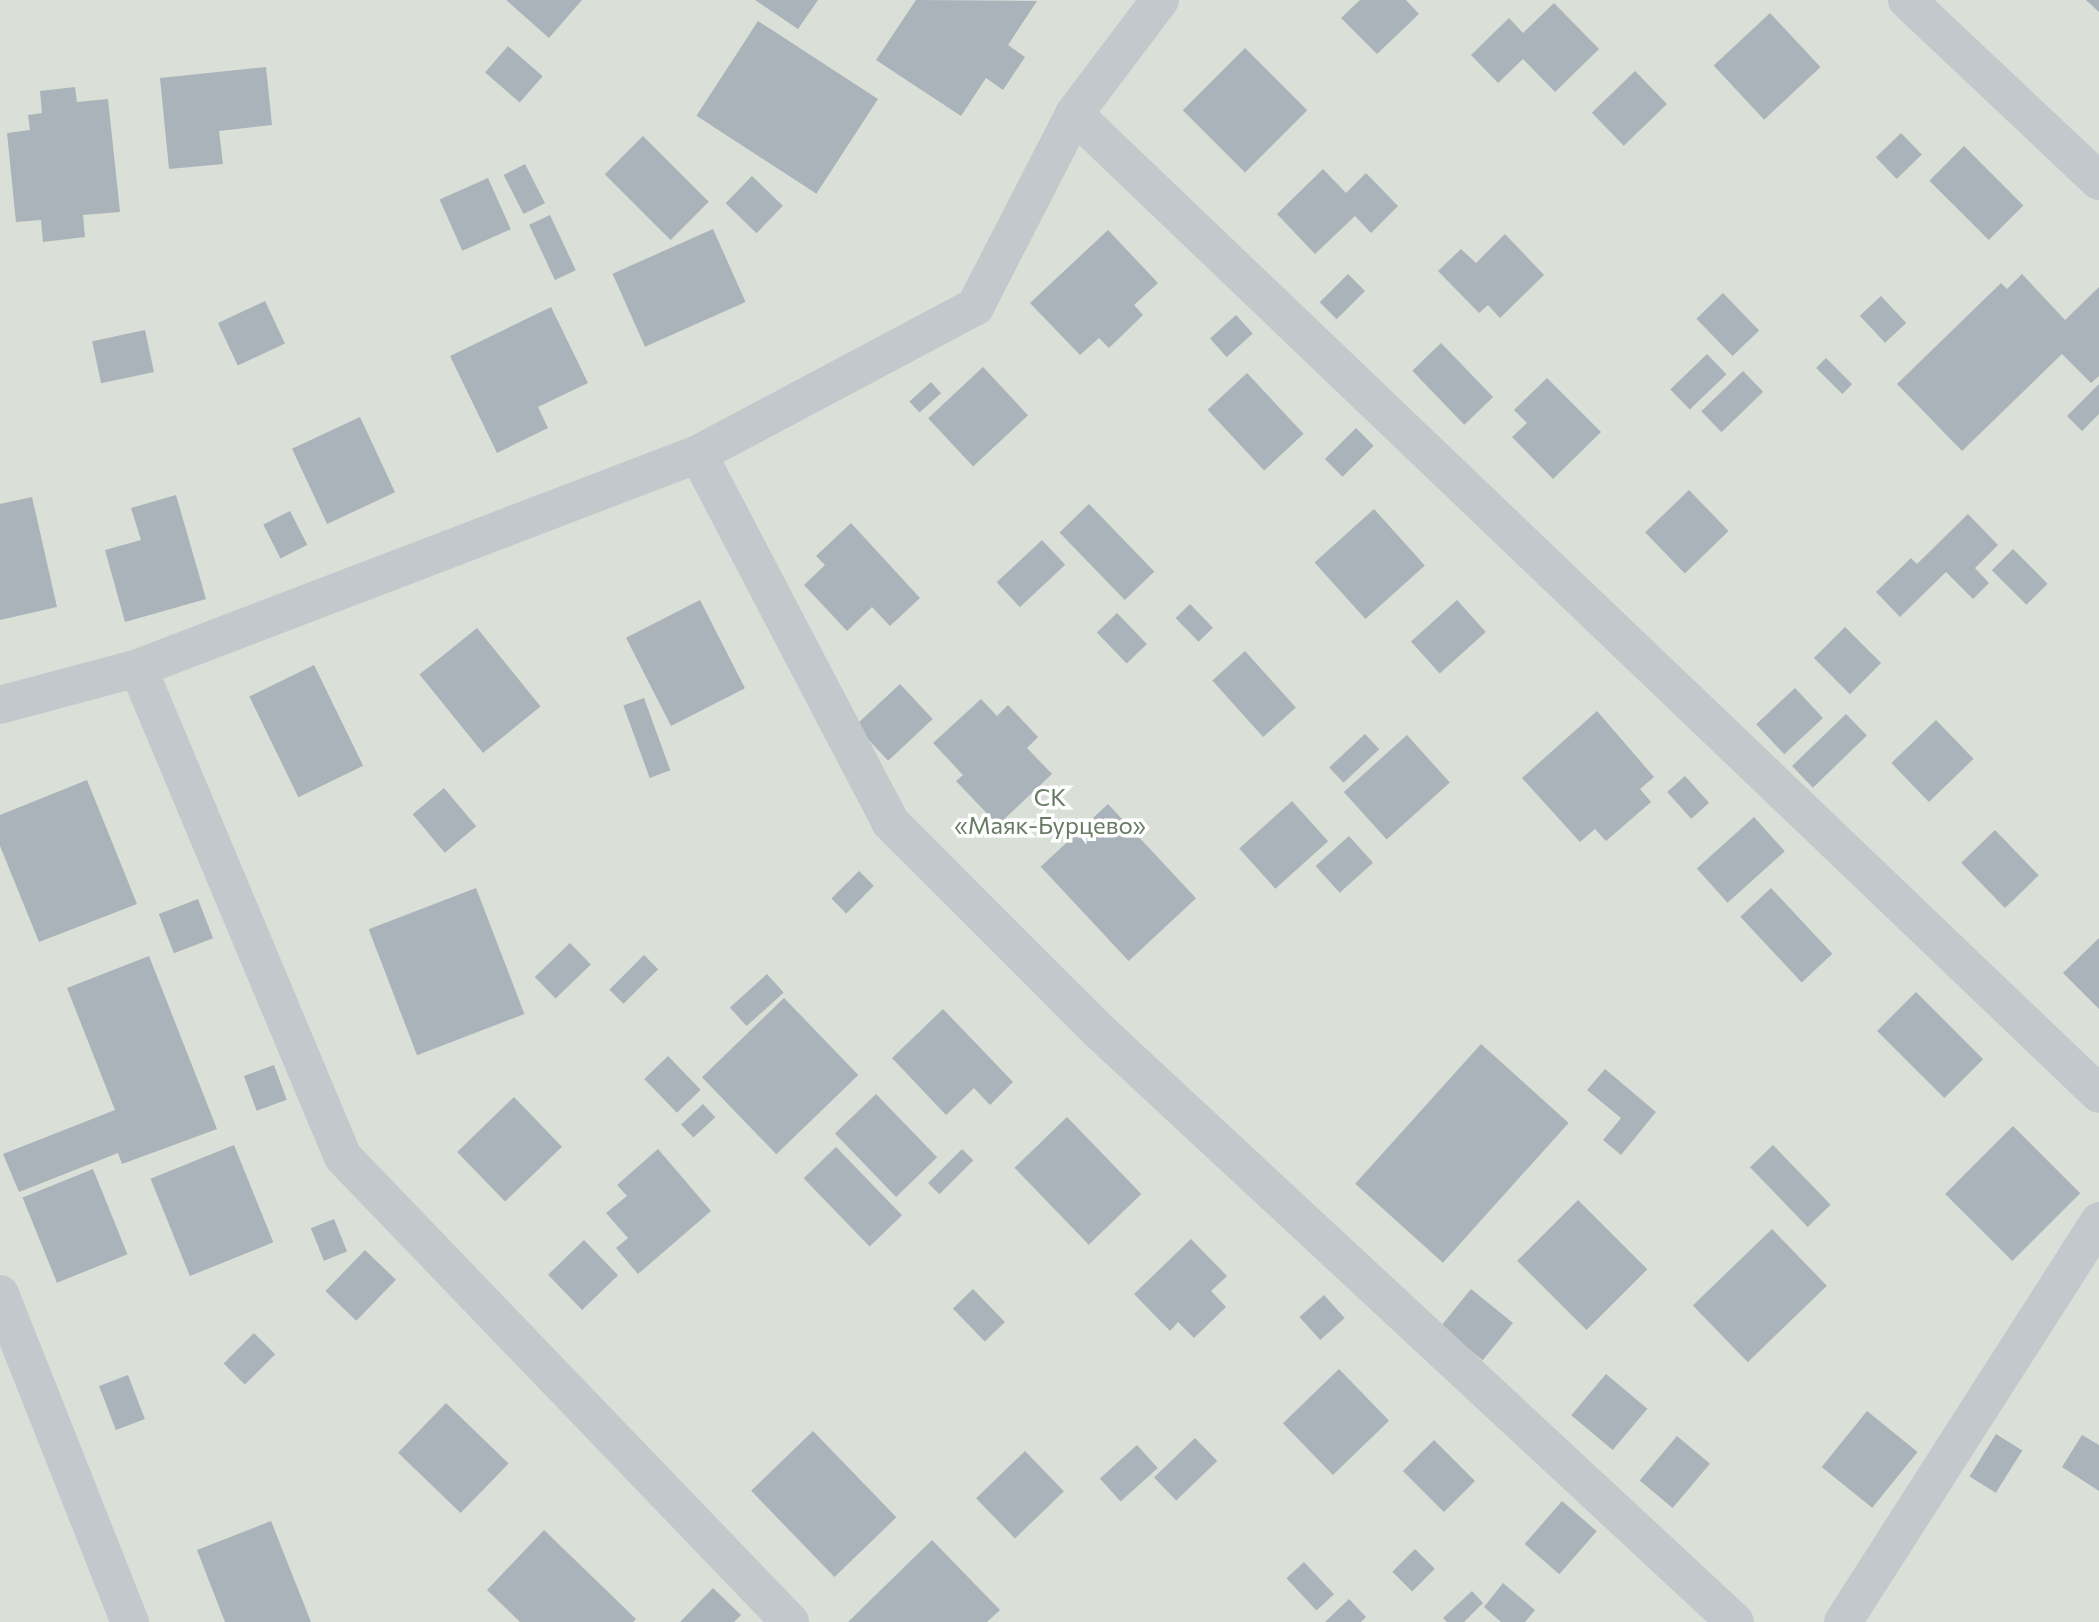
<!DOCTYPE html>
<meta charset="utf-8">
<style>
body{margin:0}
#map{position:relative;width:2099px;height:1622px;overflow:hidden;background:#fafaf8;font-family:Commissioner,sans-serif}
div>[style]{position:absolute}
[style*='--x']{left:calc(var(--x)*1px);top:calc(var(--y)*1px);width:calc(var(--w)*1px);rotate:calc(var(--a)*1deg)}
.green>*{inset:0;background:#dadfd7;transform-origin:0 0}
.building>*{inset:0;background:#aab3b9;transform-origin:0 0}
.street>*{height:38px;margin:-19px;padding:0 19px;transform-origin:19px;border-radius:19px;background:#c3c8cc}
span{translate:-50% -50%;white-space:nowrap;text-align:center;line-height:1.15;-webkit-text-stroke:7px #fff;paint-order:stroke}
.park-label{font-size:24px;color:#687a64}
</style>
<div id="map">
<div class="green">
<i style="left:0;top:0;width:2099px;height:1622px"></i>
</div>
<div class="building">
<i style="clip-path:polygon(506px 0,582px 0,549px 38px)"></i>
<i style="clip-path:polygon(755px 0,818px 0,798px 29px)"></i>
<i style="clip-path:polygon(916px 0,1037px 1px,1008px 45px,1025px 57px,1003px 90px,986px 78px,961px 116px,876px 60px)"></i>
<i style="clip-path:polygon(1360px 0,1406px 0,1419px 14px,1377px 54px,1341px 18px)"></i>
<i style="clip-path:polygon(2086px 0,2099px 0,2099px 12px)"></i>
<i style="clip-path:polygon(1554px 3px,1599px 49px,1555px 92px,1523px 59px,1498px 83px,1471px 55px,1509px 18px,1523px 33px)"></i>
<i style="left:1770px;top:13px;width:74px;height:77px;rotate:47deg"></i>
<i style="left:758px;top:21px;width:143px;height:113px;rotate:33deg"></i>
<i style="left:508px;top:46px;width:46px;height:35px;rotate:41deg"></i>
<i style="left:1245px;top:48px;width:88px;height:88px;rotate:45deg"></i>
<i style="clip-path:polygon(266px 67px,272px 125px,219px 131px,223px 164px,169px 169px,160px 78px)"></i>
<i style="left:1635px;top:71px;width:46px;height:60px;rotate:46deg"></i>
<i style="clip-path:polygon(75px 87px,77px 102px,108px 99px,120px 212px,83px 215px,85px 237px,43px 242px,41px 220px,16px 222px,7px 133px,30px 130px,28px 115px,42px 113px,40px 91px)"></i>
<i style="left:1901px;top:133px;width:30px;height:35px;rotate:46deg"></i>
<i style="left:643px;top:136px;width:93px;height:54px;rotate:45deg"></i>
<i style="left:1964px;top:146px;width:84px;height:49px;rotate:45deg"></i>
<i style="left:525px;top:164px;width:44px;height:24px;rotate:63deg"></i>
<i style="clip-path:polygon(1323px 169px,1346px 193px,1366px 173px,1398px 206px,1371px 233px,1355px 216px,1315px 254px,1277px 214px)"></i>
<i style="left:752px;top:176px;width:43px;height:38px;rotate:44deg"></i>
<i style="left:488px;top:178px;width:56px;height:53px;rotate:66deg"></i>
<i style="left:550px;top:215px;width:61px;height:23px;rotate:65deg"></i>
<i style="left:713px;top:229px;width:80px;height:110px;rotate:66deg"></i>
<i style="clip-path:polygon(1108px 230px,1158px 283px,1134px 305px,1143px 315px,1109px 348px,1099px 338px,1080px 355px,1030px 303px)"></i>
<i style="clip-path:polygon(1505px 234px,1544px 275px,1500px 318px,1488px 305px,1479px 313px,1438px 271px,1461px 249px,1476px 263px)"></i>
<i style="left:1348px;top:274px;width:24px;height:40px;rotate:45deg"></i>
<i style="clip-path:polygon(2022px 274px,2065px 320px,2099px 287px,2099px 376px,2091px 383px,2062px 354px,1962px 451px,1897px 384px,2001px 283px,2007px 289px)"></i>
<i style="left:1723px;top:293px;width:52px;height:37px;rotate:46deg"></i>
<i style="left:1881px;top:296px;width:37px;height:29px;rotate:47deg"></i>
<i style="left:265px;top:301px;width:47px;height:52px;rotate:65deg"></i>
<i style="clip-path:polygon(551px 307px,588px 383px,538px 407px,548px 428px,497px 453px,450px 356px)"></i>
<i style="left:1236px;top:315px;width:25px;height:35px;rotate:48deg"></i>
<i style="left:145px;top:330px;width:43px;height:54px;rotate:78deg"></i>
<i style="left:1441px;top:343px;width:75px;height:40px;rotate:46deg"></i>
<i style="left:1707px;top:354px;width:28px;height:51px;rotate:46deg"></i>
<i style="left:1826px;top:358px;width:37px;height:14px;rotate:45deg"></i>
<i style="left:983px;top:367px;width:66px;height:75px;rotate:47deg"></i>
<i style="left:1743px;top:371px;width:29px;height:58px;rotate:46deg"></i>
<i style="left:1247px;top:373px;width:83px;height:54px;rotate:47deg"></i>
<i style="clip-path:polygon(1547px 378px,1601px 432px,1553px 479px,1512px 437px,1527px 423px,1514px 410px)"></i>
<i style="left:931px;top:382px;width:15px;height:29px;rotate:48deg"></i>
<i style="clip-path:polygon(2099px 384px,2099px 414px,2082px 431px,2067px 416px)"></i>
<i style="left:360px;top:417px;width:83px;height:75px;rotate:65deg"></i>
<i style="left:1356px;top:428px;width:25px;height:44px;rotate:45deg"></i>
<i style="left:1689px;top:490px;width:57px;height:61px;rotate:46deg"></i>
<i style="clip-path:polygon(176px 495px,206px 599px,125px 622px,105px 550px,141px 540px,131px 508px)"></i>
<i style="clip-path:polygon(32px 497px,57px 607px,0 620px,0 504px)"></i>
<i style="left:1089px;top:504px;width:94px;height:41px;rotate:46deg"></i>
<i style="left:1374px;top:509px;width:76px;height:80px;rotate:48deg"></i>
<i style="left:290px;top:511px;width:38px;height:30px;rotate:63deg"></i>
<i style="clip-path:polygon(1968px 514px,1998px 545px,1975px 568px,1989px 583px,1973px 599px,1946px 572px,1900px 617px,1876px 592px,1911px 558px,1917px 564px)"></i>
<i style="clip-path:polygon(851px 523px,920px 598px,890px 626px,872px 607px,847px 631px,804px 585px,825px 565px,816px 556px)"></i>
<i style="left:1042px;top:540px;width:34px;height:62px;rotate:47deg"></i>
<i style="left:2013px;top:549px;width:49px;height:30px;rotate:45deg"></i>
<i style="left:700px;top:600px;width:99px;height:83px;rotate:63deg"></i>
<i style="left:1457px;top:600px;width:43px;height:62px;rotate:48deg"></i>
<i style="left:1190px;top:604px;width:33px;height:20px;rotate:46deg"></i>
<i style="left:1117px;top:613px;width:43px;height:28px;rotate:46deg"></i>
<i style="left:1845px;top:627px;width:51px;height:44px;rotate:45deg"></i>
<i style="left:477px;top:628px;width:101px;height:74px;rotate:51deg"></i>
<i style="left:1245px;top:651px;width:76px;height:44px;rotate:48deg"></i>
<i style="left:314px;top:665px;width:112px;height:72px;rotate:64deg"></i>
<i style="left:900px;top:684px;width:48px;height:61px;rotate:47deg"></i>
<i style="left:1795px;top:688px;width:41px;height:53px;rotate:47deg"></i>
<i style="left:644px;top:698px;width:77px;height:22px;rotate:70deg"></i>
<i style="clip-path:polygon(981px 699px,997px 716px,1008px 705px,1038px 737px,1027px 748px,1052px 774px,998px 825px,956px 781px,963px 775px,933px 743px)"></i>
<i style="clip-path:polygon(1597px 711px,1654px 777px,1640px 789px,1651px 802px,1606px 841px,1595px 829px,1580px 842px,1522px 778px)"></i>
<i style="left:1846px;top:714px;width:30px;height:75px;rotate:46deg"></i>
<i style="left:1936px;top:720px;width:54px;height:62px;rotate:46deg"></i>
<i style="left:1365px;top:734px;width:21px;height:49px;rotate:47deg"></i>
<i style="left:1407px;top:735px;width:64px;height:85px;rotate:48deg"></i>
<i style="left:1685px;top:776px;width:36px;height:24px;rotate:48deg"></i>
<i style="clip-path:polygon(87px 780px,137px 904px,39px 942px,0 846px,0 815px)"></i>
<i style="left:444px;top:788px;width:50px;height:41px;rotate:50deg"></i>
<i style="left:1292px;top:801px;width:54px;height:71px;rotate:48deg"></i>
<i style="left:1108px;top:804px;width:129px;height:92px;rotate:47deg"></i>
<i style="left:1754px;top:817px;width:46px;height:77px;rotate:48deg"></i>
<i style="left:1995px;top:830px;width:63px;height:47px;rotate:46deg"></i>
<i style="left:1349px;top:836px;width:36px;height:45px;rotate:48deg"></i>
<i style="left:859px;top:871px;width:21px;height:39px;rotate:45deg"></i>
<i style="left:476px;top:888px;width:135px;height:115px;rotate:69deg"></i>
<i style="left:1771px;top:888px;width:90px;height:42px;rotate:47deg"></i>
<i style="left:198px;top:899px;width:42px;height:42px;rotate:69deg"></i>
<i style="clip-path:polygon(2099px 938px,2099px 1009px,2063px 973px)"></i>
<i style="left:570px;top:943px;width:30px;height:49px;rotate:46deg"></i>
<i style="left:644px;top:955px;width:20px;height:49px;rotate:45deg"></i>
<i style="clip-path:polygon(149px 956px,217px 1129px,122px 1164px,118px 1153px,19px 1192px,3px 1154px,115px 1110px,67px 988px)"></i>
<i style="left:767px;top:974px;width:25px;height:50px;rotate:48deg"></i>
<i style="left:1916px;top:992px;width:95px;height:55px;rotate:45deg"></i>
<i style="left:784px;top:998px;width:107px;height:114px;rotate:46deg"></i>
<i style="clip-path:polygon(943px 1009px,1013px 1082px,990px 1105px,974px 1088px,946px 1115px,892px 1058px)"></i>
<i style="left:1481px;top:1044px;width:118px;height:188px;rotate:42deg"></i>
<i style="left:668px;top:1056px;width:47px;height:33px;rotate:46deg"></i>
<i style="left:274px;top:1065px;width:37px;height:32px;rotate:70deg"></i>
<i style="clip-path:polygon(1605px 1069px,1656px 1112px,1621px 1155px,1603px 1140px,1621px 1118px,1587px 1090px)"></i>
<i style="left:876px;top:1094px;width:88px;height:57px;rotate:46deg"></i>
<i style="left:514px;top:1097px;width:69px;height:79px;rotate:46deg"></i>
<i style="left:703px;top:1104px;width:18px;height:30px;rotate:47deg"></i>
<i style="left:1067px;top:1117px;width:107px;height:73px;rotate:46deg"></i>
<i style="left:2013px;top:1126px;width:95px;height:96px;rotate:45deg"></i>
<i style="left:234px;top:1145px;width:105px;height:90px;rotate:68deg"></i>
<i style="left:1773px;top:1145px;width:83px;height:32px;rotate:46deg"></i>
<i style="left:836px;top:1147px;width:95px;height:45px;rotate:46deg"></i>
<i style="clip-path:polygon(658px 1149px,711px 1211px,638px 1274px,616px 1248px,628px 1238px,606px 1213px,627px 1196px,617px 1185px)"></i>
<i style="left:962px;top:1149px;width:16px;height:48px;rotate:45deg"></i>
<i style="left:93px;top:1169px;width:92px;height:76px;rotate:68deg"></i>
<i style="left:1578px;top:1200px;width:98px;height:86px;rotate:45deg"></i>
<i style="left:334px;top:1219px;width:35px;height:25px;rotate:68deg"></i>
<i style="left:1772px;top:1229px;width:79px;height:110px;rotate:46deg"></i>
<i style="clip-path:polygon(1191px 1239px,1227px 1276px,1211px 1291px,1226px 1307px,1194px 1338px,1178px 1322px,1170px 1331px,1134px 1294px)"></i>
<i style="left:584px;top:1240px;width:49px;height:50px;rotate:46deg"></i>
<i style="left:365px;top:1250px;width:43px;height:57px;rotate:44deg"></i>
<i style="left:973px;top:1289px;width:46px;height:28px;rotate:46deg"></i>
<i style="left:1471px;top:1289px;width:54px;height:48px;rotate:39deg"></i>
<i style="left:1324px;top:1295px;width:31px;height:33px;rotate:48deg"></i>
<i style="left:254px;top:1333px;width:30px;height:43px;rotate:45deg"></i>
<i style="left:1339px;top:1369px;width:72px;height:78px;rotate:46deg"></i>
<i style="left:1606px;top:1374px;width:54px;height:54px;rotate:40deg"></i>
<i style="left:128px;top:1375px;width:47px;height:31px;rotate:69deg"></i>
<i style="left:446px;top:1403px;width:87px;height:69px;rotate:44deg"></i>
<i style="left:1867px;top:1411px;width:65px;height:72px;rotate:39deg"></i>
<i style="left:813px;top:1431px;width:120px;height:86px;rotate:46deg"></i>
<i style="left:1996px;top:1434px;width:31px;height:50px;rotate:32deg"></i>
<i style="clip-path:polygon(2082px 1435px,2099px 1445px,2099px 1491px,2062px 1467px)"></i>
<i style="left:1677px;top:1436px;width:43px;height:58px;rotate:40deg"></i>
<i style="left:1195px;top:1438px;width:32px;height:57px;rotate:46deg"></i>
<i style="left:1434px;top:1440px;width:58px;height:44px;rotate:45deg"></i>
<i style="left:1137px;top:1445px;width:31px;height:50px;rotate:48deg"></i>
<i style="left:1025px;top:1451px;width:56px;height:68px;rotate:46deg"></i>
<i style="left:1562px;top:1501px;width:46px;height:57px;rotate:41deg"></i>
<i style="clip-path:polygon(271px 1521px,311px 1622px,225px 1622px,197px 1550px)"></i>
<i style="clip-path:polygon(544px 1530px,636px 1619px,633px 1622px,520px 1622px,487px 1590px)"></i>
<i style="clip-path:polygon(932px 1540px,1000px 1610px,987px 1622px,848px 1622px)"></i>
<i style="left:1415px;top:1549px;width:28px;height:32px;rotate:45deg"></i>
<i style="left:1304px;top:1562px;width:44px;height:24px;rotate:47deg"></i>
<i style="clip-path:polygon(1503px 1583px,1535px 1610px,1525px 1622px,1501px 1622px,1484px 1607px)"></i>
<i style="clip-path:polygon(713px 1588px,741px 1615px,734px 1622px,680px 1622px)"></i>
<i style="clip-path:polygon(1472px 1591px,1483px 1603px,1464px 1622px,1447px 1622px,1443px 1618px)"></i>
<i style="clip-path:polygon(1349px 1599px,1366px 1617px,1361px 1622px,1325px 1622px)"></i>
</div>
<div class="street">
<i style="--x:1907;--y:0;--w:264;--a:43.3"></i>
<i style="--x:1074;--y:114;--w:1418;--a:43.71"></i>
<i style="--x:698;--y:454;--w:415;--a:62.4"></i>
<i style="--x:890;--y:822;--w:296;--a:45"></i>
<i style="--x:1099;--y:1031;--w:868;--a:42.9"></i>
<i style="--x:138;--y:668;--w:530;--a:67.26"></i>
<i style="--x:343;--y:1157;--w:645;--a:46.13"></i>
<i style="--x:0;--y:705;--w:143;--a:-15"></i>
<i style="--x:138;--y:668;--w:599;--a:-20.91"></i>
<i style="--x:698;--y:454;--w:314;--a:-28"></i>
<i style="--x:975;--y:307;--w:217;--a:-62.8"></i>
<i style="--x:1074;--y:114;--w:143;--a:-53"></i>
<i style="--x:0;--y:1294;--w:353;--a:68.4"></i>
<i style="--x:1843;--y:1622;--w:476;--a:-57.4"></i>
</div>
<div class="park-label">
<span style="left:1050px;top:811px">СК<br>«Маяк-Бурцево»</span>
</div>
</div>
